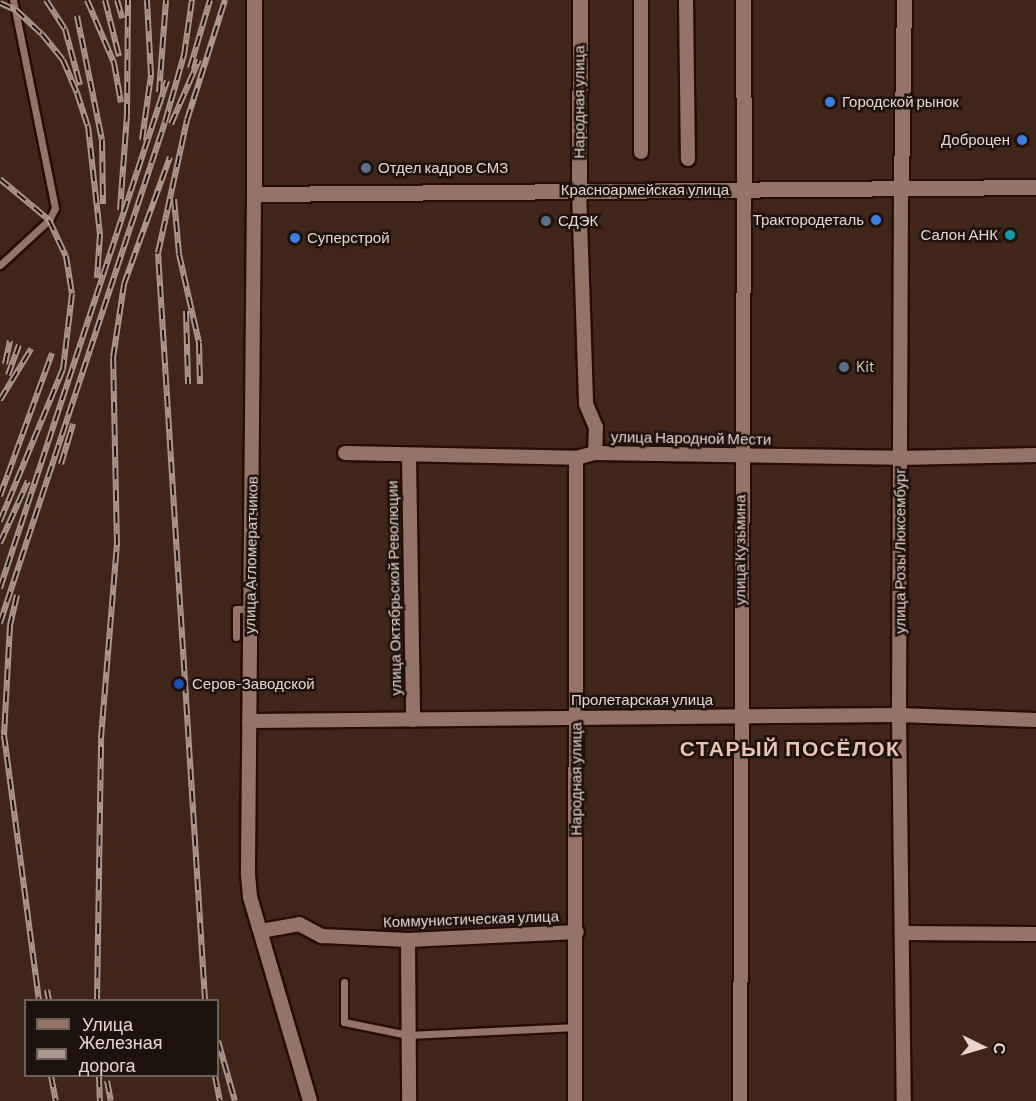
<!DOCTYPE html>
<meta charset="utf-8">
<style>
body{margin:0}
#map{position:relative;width:1036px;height:1101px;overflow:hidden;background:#402519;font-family:Barlow,sans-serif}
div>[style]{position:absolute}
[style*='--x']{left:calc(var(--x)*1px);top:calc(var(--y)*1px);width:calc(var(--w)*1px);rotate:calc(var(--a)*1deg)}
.roads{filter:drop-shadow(2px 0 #260d03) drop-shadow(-2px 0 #260d03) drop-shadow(0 2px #260d03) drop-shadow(0 -2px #260d03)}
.service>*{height:7px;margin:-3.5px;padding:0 3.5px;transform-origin:3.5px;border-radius:3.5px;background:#947466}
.minor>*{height:14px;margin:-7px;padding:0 7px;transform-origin:7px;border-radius:7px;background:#947466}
.tertiary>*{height:15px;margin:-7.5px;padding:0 7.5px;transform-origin:7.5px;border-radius:7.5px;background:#947466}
.rail>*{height:6px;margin-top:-3px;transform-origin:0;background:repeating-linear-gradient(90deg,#1e120d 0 11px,#ac978d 0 22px);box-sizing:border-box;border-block:2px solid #ac978d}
.dots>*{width:16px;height:16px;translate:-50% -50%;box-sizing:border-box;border:3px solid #1e120d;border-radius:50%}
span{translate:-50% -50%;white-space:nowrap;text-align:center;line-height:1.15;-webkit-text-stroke:5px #1e120d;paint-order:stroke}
.street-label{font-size:15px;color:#e7d5cd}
.poi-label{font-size:15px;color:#e7d5cd}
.left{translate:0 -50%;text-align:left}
.right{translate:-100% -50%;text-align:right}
.district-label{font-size:21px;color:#e6c3b3;font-weight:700;letter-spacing:1.5px}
.legend{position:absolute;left:24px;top:999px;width:195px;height:78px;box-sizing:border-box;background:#1e120d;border:2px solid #6e605a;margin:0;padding:8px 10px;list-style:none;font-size:18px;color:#e7d5cd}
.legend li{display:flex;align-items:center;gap:12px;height:30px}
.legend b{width:30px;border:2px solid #6e605a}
.north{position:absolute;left:952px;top:1017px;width:60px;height:60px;-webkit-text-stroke:4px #1e120d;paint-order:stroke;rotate:95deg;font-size:16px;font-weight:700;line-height:24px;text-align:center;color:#e7d5cd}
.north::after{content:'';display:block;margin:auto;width:21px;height:27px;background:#e7d5cd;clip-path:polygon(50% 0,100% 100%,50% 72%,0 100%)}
</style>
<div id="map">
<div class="roads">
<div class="service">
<i style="--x:0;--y:265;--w:67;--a:-42.6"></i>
<i style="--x:49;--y:220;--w:13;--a:-63"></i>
<i style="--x:55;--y:208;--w:212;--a:-101.4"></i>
<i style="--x:236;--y:637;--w:28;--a:-90"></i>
<i style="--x:236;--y:609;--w:15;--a:0"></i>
<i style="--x:344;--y:982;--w:40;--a:90"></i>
<i style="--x:344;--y:1022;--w:65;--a:11.5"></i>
<i style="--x:408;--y:1035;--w:169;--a:-2.7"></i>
</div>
<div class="minor">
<i style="--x:686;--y:0;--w:159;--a:89.3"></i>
<i style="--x:641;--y:152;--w:152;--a:-90"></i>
<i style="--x:901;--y:188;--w:527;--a:90.22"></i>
<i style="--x:899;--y:715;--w:386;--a:89.3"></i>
<i style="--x:579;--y:190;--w:214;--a:88.1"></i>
<i style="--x:586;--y:404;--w:25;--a:67"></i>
<i style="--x:596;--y:427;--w:26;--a:92"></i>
<i style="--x:254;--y:194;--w:680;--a:90.51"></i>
<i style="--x:248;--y:874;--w:23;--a:85"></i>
<i style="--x:250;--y:897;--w:213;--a:73.6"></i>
<i style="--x:345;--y:453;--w:231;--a:1.2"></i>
<i style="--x:576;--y:458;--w:20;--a:-15"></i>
<i style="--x:595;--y:453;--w:305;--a:0.9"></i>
<i style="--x:900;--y:458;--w:136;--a:-1.3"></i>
<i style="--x:409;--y:456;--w:264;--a:89.1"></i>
<i style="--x:249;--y:721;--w:650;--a:-0.53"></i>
<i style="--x:899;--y:715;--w:137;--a:2.1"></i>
<i style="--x:261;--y:931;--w:39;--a:-10"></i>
<i style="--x:299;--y:924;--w:26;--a:28"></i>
<i style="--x:322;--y:936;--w:86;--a:2.7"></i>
<i style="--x:408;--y:940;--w:169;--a:-2.7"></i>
<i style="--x:904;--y:933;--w:132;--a:0.4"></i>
<i style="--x:408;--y:940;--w:161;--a:89.6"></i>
<i style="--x:575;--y:1101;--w:643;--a:-89.91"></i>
<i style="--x:740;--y:1101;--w:912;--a:-89.75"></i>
</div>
<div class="tertiary">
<i style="--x:254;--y:0;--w:194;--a:90"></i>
<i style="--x:254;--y:194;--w:782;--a:-0.51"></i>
<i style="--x:743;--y:0;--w:189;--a:89.7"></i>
<i style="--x:901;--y:188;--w:188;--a:-89.1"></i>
<i style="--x:579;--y:190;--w:190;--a:-89.7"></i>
</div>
</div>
<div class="rail">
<i style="--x:46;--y:0;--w:35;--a:57"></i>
<i style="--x:65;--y:29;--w:58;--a:75"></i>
<i style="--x:87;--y:0;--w:69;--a:66.8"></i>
<i style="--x:114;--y:63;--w:40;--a:80"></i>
<i style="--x:105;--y:0;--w:58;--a:76"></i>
<i style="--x:117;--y:0;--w:19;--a:74"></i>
<i style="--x:0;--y:3;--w:17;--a:24"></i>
<i style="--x:16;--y:10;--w:35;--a:43"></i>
<i style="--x:42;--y:34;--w:33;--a:51"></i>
<i style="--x:63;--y:60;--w:36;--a:67"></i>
<i style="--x:77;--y:93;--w:35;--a:72"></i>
<i style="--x:88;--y:126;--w:109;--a:83.7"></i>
<i style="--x:100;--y:234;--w:44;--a:93.9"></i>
<i style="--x:77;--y:16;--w:126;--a:78.6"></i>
<i style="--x:102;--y:140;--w:64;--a:89.1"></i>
<i style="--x:190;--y:68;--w:71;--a:-73.6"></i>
<i style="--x:159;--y:92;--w:92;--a:-85.6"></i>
<i style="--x:171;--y:124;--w:70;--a:-66.4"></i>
<i style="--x:142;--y:140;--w:66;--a:-82.1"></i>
<i style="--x:151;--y:75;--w:75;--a:-93.1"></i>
<i style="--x:0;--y:179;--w:64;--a:39.9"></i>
<i style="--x:49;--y:220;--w:40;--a:65"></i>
<i style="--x:66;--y:256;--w:38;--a:81"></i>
<i style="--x:72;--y:294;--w:76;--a:96.8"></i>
<i style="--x:63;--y:369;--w:165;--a:112.5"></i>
<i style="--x:174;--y:199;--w:55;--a:84.8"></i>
<i style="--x:179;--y:254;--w:91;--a:77.3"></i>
<i style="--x:199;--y:343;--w:41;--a:88.6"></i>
<i style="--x:120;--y:210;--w:95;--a:-85.8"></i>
<i style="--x:127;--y:115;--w:115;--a:-89.5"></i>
<i style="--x:186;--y:311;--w:73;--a:88.4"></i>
<i style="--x:5;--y:364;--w:24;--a:-78"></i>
<i style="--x:8;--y:375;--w:32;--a:-70"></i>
<i style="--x:0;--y:400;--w:60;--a:-58.7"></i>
<i style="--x:61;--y:464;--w:42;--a:-73.3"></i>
<i style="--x:0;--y:496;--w:152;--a:-70"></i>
<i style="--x:0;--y:543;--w:68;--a:-65.7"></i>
<i style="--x:0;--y:588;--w:534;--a:-71.77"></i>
<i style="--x:17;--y:595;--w:31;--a:103"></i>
<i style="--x:10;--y:625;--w:110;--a:93.1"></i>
<i style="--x:4;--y:735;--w:267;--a:82.5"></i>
<i style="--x:0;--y:623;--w:527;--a:-71.77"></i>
<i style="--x:165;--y:122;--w:70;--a:-74.2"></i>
<i style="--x:184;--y:55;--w:56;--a:-81.7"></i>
<i style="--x:47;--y:990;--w:10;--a:79"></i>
<i style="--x:97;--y:1000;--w:262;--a:-89.1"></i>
<i style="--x:101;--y:738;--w:194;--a:-85.3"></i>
<i style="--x:117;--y:545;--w:187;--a:-91.2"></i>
<i style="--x:113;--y:358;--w:75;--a:-81.5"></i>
<i style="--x:124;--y:284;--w:135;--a:-70.1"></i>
<i style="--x:205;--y:1000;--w:748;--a:-93.6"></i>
<i style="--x:158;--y:253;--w:136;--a:-77.7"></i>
<i style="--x:187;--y:120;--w:126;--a:-72.4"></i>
<i style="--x:218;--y:1041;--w:62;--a:74.2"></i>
<i style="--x:51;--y:1076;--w:25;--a:79"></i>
<i style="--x:99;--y:1076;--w:25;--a:88"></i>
<i style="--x:215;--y:1076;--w:25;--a:79"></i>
<i style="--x:107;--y:1081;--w:20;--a:79"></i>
</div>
<div class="dots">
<i style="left:830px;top:102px;background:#3f7fe0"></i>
<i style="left:1022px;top:140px;background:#3f7fe0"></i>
<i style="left:366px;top:168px;background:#5c6f8a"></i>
<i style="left:876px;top:220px;background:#3f7fe0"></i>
<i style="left:546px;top:221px;background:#5c6f8a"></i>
<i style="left:1010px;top:235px;background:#0f9aa8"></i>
<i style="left:295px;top:238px;background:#3f7fe0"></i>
<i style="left:844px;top:367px;background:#5c6f8a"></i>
<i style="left:179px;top:684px;background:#1a4fb4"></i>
</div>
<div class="street-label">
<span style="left:579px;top:102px;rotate:-90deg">Народная улица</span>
<span style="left:645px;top:190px">Красноармейская улица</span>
<span style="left:691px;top:438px;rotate:1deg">улица Народной Мести</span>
<span style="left:740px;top:550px;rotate:-90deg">улица Кузьмина</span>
<span style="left:900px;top:551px;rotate:-90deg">улица Розы Люксембург</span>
<span style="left:251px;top:555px;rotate:-89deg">улица Агломератчиков</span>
<span style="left:394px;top:588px;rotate:-91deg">улица Октябрьской Революции</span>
<span style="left:642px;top:700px">Пролетарская улица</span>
<span style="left:576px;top:779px;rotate:-90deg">Народная улица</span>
<span style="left:471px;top:919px;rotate:-2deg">Коммунистическая улица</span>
</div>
<div class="poi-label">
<span class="left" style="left:842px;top:102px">Городской рынок</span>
<span class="right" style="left:1010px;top:140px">Доброцен</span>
<span class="left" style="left:378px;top:168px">Отдел кадров СМЗ</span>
<span class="right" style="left:864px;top:220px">Трактородеталь</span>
<span class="left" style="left:558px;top:221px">СДЭК</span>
<span class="right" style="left:998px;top:235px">Салон АНК</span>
<span class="left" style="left:307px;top:238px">Суперстрой</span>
<span class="left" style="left:856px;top:367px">Kit</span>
<span class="left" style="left:192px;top:684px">Серов-Заводской</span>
</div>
<div class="district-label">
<span style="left:790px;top:748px">СТАРЫЙ ПОСЁЛОК</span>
</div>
<ul class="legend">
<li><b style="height:8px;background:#947466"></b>Улица</li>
<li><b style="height:8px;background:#ac978d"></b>Железная дорога</li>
</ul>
<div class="north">С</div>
</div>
